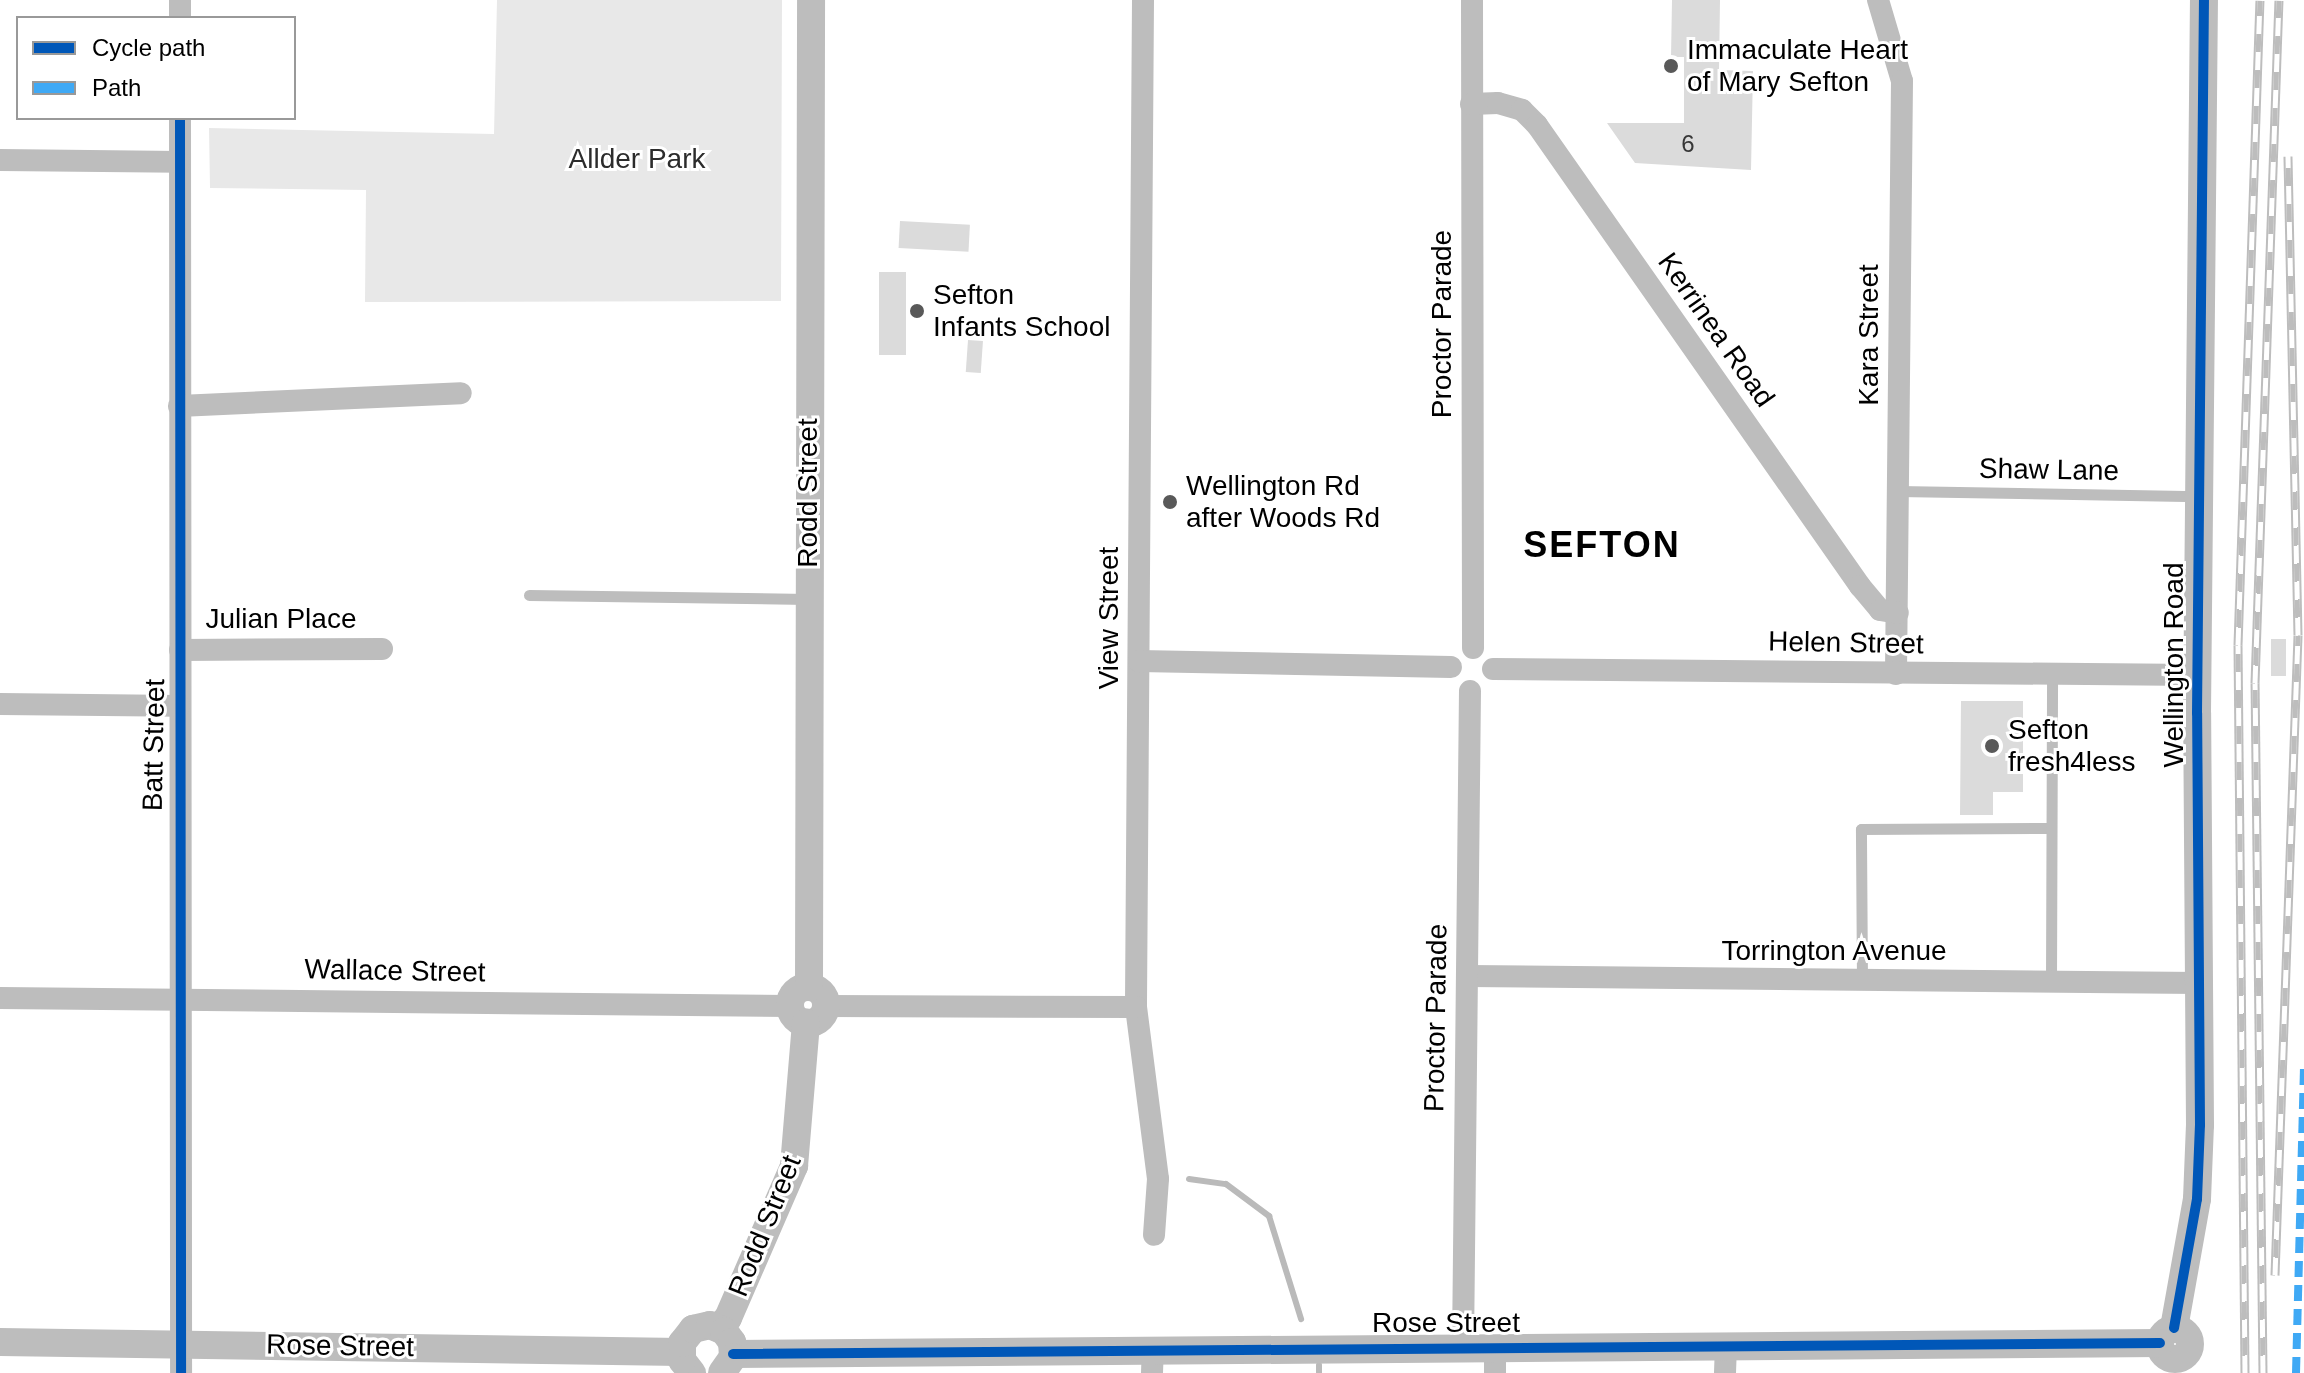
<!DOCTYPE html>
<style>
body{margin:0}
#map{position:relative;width:2304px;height:1373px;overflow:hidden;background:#fff;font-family:Helvetica,sans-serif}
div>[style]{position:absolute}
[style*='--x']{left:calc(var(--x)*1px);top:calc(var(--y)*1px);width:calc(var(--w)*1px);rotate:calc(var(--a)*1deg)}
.green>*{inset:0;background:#e8e8e8}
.stream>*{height:6px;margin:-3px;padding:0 3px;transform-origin:3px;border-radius:3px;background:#bababa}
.building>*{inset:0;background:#dbdbdb;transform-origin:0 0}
.service>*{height:11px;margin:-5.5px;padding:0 5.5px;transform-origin:5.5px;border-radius:5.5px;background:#bdbdbd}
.minor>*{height:22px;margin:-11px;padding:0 11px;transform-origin:11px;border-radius:11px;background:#bdbdbd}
.tertiary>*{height:28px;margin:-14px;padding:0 14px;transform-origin:14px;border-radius:14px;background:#bdbdbd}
.tertiary>.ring{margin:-14px;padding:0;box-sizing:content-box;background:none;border:28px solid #bdbdbd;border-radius:50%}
.rail>*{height:9px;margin-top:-4.5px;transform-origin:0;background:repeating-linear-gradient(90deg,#fff 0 18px,#bdbdbd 0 36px);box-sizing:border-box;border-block:2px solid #bdbdbd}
.quiet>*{height:8px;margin-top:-4px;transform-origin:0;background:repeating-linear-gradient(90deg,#3fa9f5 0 16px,transparent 0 24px)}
.cycleway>*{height:10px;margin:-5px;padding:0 5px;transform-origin:5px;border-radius:5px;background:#0057b8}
.dots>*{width:22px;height:22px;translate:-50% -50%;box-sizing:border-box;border:4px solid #fff;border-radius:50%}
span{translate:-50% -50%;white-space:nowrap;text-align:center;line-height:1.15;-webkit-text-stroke:6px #fff;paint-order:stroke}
.number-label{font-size:24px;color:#373737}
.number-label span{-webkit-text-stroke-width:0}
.poi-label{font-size:28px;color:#000}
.left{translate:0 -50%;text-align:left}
.park-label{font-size:28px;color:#2c2c2c}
.street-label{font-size:28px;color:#000}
.district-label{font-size:36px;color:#000;font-weight:700;letter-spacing:2px}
.legend{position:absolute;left:16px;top:16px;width:280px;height:104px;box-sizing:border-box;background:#fff;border:2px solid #999;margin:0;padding:10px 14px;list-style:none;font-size:24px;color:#000}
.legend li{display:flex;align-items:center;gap:16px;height:40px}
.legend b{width:40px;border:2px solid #999}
</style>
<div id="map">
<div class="green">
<i style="clip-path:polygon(497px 0,782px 0,781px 301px,365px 302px,366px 190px,210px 188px,209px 128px,494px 134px)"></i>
</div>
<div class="stream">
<i style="--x:1189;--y:1179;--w:37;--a:8"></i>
<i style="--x:1226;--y:1184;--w:54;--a:36.7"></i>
<i style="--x:1269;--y:1216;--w:108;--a:72.7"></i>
<i style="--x:1319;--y:1373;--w:8;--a:-90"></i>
</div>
<div class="building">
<i style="clip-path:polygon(1672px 0,1720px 0,1719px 70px,1753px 71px,1751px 170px,1635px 163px,1607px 123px,1684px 123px,1684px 57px,1671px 57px)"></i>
<i style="left:900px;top:221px;width:70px;height:27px;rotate:3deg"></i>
<i style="left:879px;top:272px;width:27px;height:83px"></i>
<i style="left:968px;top:340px;width:15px;height:32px;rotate:4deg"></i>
<i style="left:2271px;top:639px;width:15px;height:37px"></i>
<i style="clip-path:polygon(1961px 701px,2023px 701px,2023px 792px,1993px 792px,1993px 815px,1960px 815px)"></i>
</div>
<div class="service">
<i style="--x:1898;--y:491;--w:301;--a:1"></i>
<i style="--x:529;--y:595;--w:279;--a:0.8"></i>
<i style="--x:1862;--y:982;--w:153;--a:-90.4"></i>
<i style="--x:1861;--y:829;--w:189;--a:-0.3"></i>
<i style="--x:2051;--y:982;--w:307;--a:-89.8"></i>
</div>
<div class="minor">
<i style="--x:1143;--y:0;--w:1007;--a:90.4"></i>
<i style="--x:1136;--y:1007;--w:173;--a:82.7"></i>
<i style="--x:1158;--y:1179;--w:56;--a:94.1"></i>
<i style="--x:1472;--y:0;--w:648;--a:89.91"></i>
<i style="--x:1878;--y:0;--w:84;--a:73.5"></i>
<i style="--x:1902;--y:81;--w:593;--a:90.58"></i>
<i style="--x:180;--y:18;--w:18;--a:-90"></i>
<i style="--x:1471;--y:104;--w:27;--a:-2"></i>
<i style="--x:1498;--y:103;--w:25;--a:16"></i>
<i style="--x:1522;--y:110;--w:21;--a:45"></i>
<i style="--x:1537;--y:125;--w:563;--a:54.98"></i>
<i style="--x:1860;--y:586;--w:31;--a:50"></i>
<i style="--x:1880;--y:610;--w:18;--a:9"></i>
<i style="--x:180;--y:118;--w:1255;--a:89.95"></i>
<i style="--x:0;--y:160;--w:179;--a:0.6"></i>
<i style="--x:179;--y:406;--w:282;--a:-2.6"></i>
<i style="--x:180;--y:650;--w:202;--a:-0.3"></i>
<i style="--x:1139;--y:661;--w:312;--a:1.1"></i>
<i style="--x:1493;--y:669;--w:704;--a:0.49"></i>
<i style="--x:0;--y:704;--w:179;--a:0.6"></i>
<i style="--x:1468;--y:976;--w:731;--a:0.55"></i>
<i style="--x:0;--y:998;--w:790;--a:0.58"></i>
<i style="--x:826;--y:1006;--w:310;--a:0.2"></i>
<i style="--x:1463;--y:1347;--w:656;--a:-89.39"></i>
<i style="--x:1152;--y:1373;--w:23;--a:-88"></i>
<i style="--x:1495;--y:1373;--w:26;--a:-90"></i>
<i style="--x:1725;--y:1373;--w:27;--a:-88"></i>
</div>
<div class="tertiary">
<i class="ring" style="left:790px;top:987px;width:8px;height:8px"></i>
<i style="--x:809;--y:987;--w:987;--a:-89.88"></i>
<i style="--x:718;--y:1328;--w:14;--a:-45"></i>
<i style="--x:728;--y:1318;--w:166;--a:-66.5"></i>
<i style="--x:794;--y:1166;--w:144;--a:-85.2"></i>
<i style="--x:2174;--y:1328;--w:131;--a:-79.9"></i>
<i style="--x:2197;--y:1199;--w:74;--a:-87.7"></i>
<i style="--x:2200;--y:1125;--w:412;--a:-90.4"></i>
<i style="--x:2197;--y:713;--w:713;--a:-89.44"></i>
<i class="ring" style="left:2160px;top:1329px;width:2px;height:2px"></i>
<i style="--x:0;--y:1342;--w:681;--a:0.84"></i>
<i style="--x:733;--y:1354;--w:1427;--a:-0.44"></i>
<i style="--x:692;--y:1373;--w:16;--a:-128"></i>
<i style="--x:682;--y:1360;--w:17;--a:-90"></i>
<i style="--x:682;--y:1343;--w:18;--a:-52"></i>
<i style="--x:693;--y:1329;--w:17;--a:-13"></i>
<i style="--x:710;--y:1325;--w:15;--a:23"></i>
<i style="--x:724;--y:1331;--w:14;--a:54"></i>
<i style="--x:732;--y:1342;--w:15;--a:86"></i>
<i style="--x:733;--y:1357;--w:19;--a:125"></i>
</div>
<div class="rail">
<i style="--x:2275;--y:1275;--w:640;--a:-87.94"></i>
<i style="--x:2298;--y:635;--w:479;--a:-91.2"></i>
<i style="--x:2245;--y:1373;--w:728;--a:-90.55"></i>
<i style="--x:2238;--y:645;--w:645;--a:-88.05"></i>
<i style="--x:2263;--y:1373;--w:690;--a:-90.66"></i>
<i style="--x:2255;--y:683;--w:683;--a:-87.99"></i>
</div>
<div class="quiet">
<i style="--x:2296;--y:1373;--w:304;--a:-88.5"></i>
</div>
<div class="cycleway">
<i style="--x:180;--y:118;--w:1255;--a:89.95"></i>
<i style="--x:2174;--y:1328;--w:131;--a:-79.9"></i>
<i style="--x:2197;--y:1199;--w:74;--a:-87.7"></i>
<i style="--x:2200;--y:1125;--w:412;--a:-90.4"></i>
<i style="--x:2197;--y:713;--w:713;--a:-89.44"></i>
<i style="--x:733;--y:1354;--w:1427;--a:-0.44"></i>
</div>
<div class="dots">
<i style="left:1671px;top:66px;background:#595959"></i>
<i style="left:917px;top:311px;background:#595959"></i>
<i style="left:1170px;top:502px;background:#595959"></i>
<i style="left:1992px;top:746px;background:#595959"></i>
</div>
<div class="number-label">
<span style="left:1688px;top:144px">6</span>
</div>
<div class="poi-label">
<span class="left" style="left:1687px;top:66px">Immaculate Heart<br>of Mary Sefton</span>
<span class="left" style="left:933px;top:311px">Sefton<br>Infants School</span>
<span class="left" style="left:1186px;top:502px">Wellington Rd<br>after Woods Rd</span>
<span class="left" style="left:2008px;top:746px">Sefton<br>fresh4less</span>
</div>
<div class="park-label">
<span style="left:637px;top:159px">Allder Park</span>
</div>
<div class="street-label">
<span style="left:1442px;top:324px;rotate:-90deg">Proctor Parade</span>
<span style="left:1716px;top:330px;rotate:55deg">Kerrinea Road</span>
<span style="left:1869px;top:335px;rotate:-90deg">Kara Street</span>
<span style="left:2049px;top:470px;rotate:1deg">Shaw Lane</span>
<span style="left:808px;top:493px;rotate:-90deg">Rodd Street</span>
<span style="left:1109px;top:618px;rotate:-90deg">View Street</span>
<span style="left:281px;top:619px">Julian Place</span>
<span style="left:1846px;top:643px;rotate:1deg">Helen Street</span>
<span style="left:2174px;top:665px;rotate:-90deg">Wellington Road</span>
<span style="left:154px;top:745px;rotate:-89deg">Batt Street</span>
<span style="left:1834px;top:951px">Torrington Avenue</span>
<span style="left:395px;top:971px;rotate:1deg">Wallace Street</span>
<span style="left:1436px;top:1018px;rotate:-89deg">Proctor Parade</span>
<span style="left:765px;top:1226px;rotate:-68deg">Rodd Street</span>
<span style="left:1446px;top:1323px">Rose Street</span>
<span style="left:340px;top:1346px;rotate:1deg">Rose Street</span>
</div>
<div class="district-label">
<span style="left:1602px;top:545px">SEFTON</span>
</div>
<ul class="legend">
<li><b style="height:10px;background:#0057b8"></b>Cycle path</li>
<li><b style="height:10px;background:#3fa9f5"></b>Path</li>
</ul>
</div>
